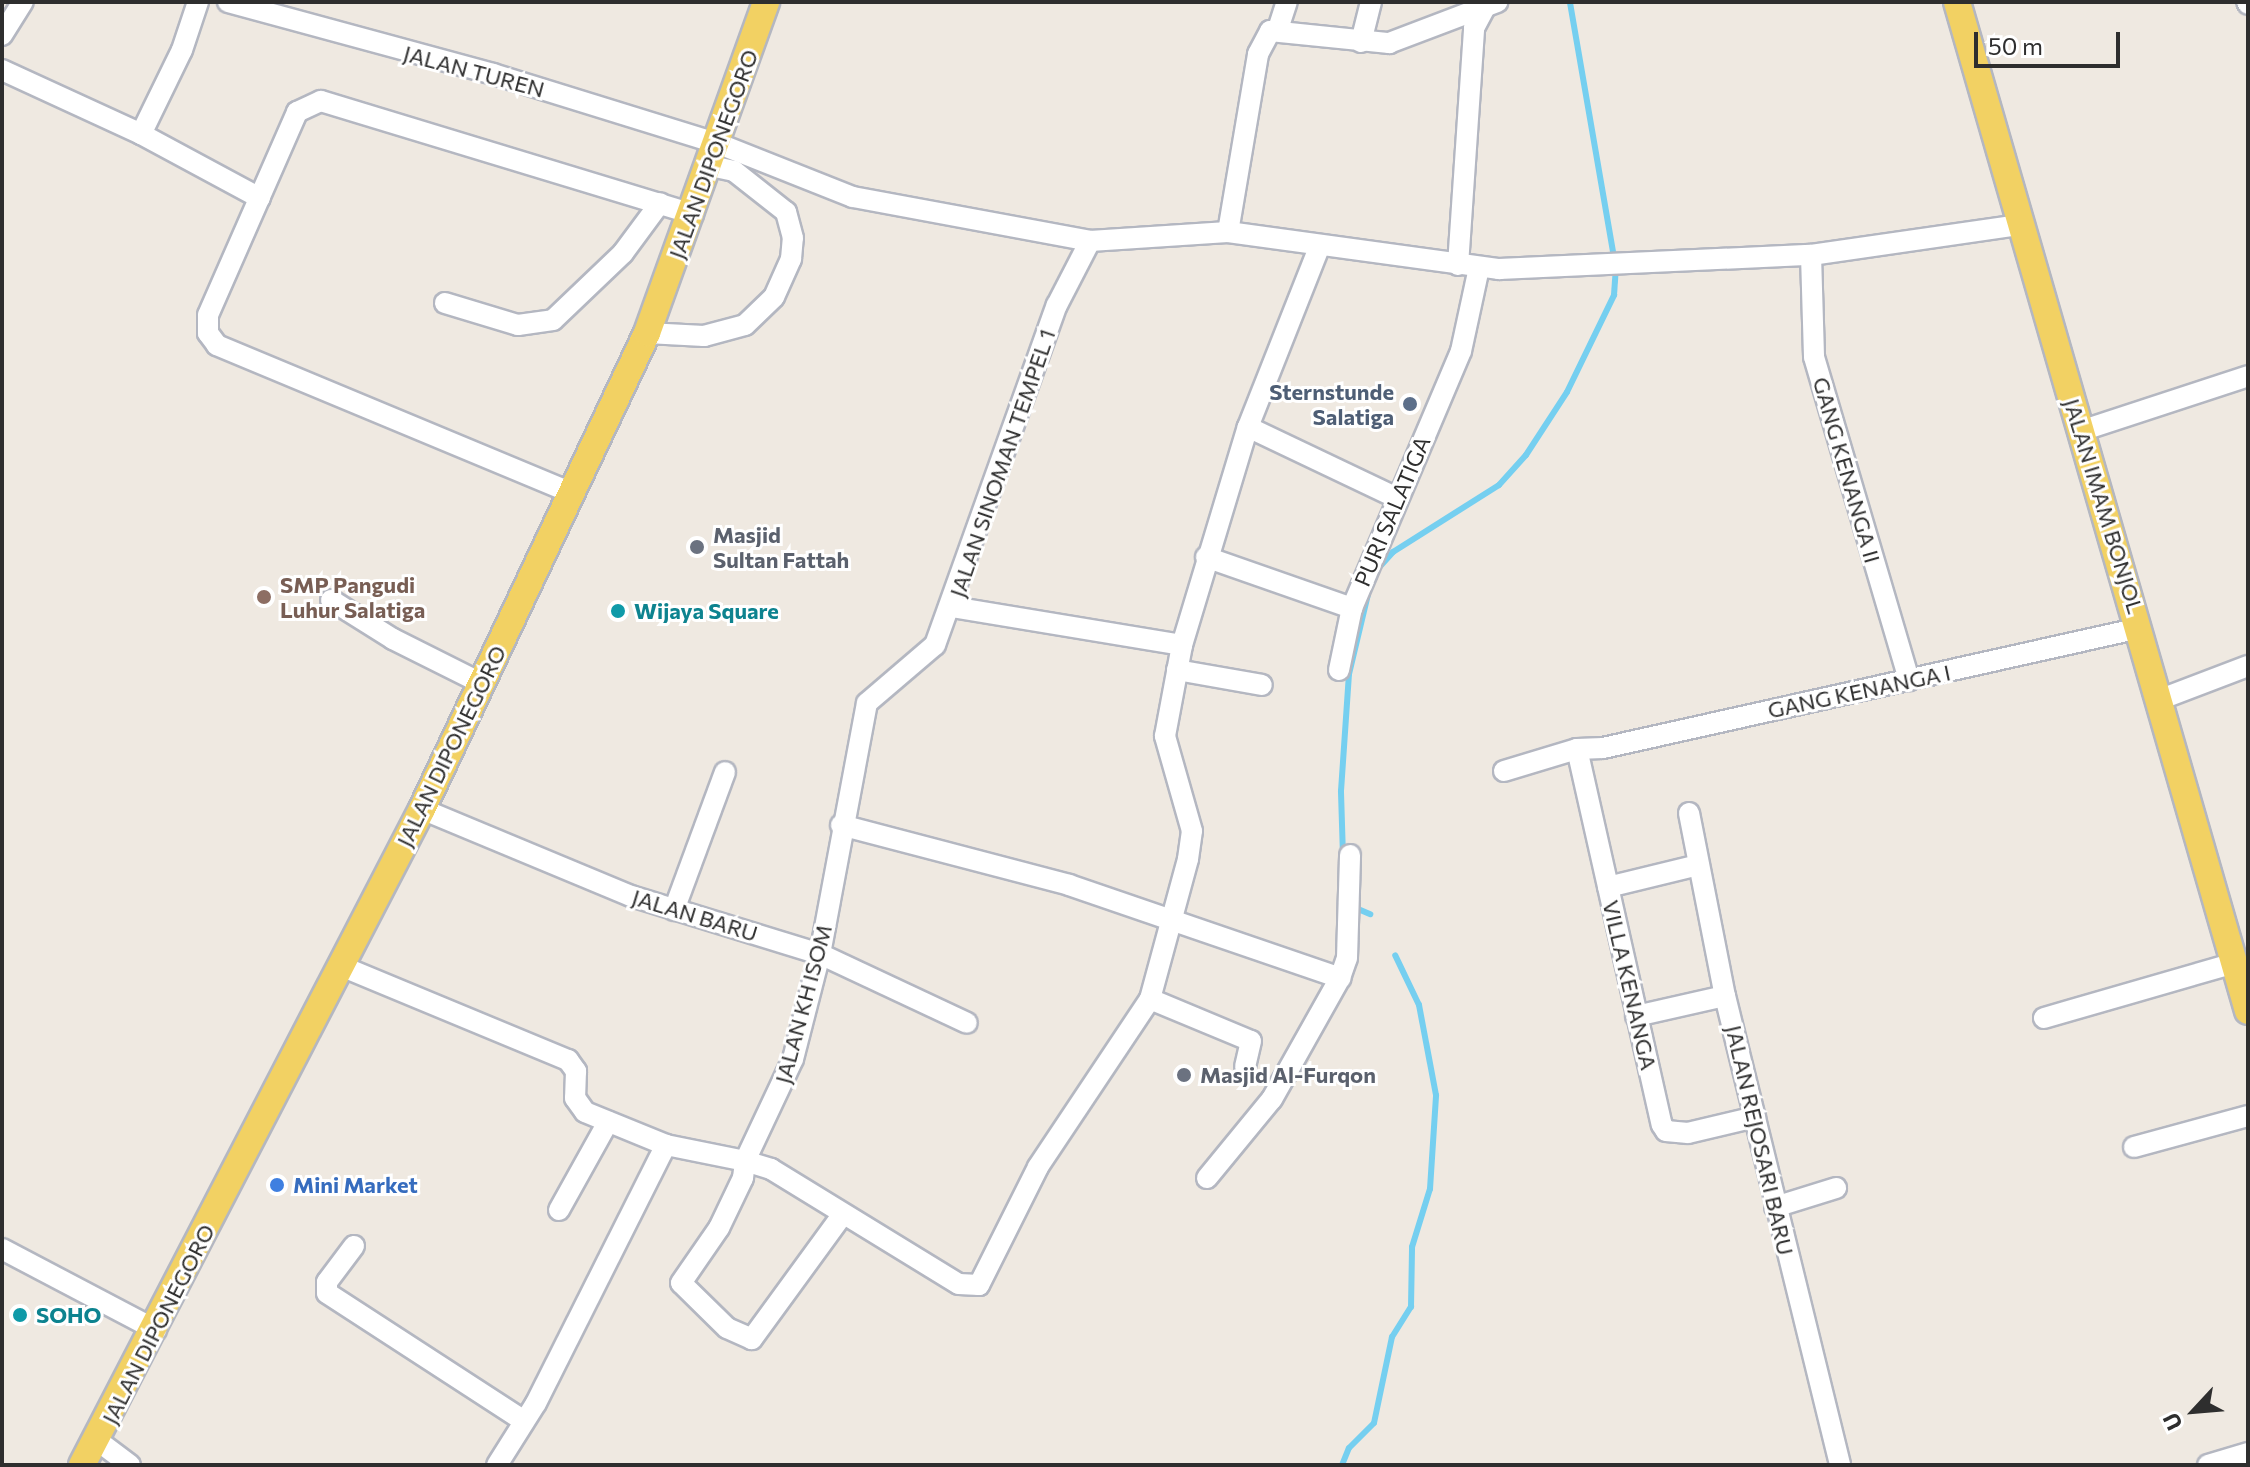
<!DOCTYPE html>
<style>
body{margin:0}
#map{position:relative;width:2250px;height:1467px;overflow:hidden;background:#efe9e1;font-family:Commissioner,sans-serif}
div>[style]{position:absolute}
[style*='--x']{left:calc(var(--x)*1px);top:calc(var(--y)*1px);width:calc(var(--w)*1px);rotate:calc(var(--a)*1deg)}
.stream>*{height:6px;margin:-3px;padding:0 3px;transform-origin:3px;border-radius:3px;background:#75cff0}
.roads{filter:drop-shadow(2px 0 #b4b7c1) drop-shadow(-2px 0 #b4b7c1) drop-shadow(0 2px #b4b7c1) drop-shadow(0 -2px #b4b7c1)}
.minor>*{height:20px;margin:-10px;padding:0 10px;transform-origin:10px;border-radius:10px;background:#fff}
.major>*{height:26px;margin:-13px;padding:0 13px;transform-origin:13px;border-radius:13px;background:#f2d163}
.dots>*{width:22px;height:22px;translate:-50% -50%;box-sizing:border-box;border:4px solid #fff;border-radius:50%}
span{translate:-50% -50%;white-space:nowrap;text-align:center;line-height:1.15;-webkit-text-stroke:6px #fff;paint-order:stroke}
.street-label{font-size:22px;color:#2e2e2e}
.service-label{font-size:22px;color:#4e5e75;font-weight:700}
.right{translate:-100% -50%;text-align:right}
.worship-label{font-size:22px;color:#5b616d;font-weight:700}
.left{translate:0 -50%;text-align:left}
.education-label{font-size:22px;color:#785e54;font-weight:700}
.culture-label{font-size:22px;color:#0d838f;font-weight:700}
.shop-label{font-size:22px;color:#366cbe;font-weight:700}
.frame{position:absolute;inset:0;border:4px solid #2e2e2e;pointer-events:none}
.north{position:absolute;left:2154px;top:1371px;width:80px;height:80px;-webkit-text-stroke:6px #fff;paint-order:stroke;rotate:244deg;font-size:22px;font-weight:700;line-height:32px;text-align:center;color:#2e2e2e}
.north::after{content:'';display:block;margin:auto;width:28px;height:36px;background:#2e2e2e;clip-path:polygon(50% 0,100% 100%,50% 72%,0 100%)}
.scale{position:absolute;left:1974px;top:32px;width:146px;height:36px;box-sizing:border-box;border:4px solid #2e2e2e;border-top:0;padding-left:10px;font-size:24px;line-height:28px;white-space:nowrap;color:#2e2e2e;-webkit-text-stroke:6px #fff;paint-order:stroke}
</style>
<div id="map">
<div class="stream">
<i style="--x:1375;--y:572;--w:27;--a:-48"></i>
<i style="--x:1393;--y:552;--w:125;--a:-32.3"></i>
<i style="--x:1499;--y:485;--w:40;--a:-48"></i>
<i style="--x:1526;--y:455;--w:75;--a:-56.9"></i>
<i style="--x:1567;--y:392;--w:108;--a:-64.1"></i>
<i style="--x:1614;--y:295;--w:26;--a:-86"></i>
<i style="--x:1616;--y:269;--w:271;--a:-99.8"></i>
<i style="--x:1343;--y:856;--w:65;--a:-91.8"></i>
<i style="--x:1341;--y:791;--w:117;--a:-86.1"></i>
<i style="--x:1349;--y:674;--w:82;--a:-76.6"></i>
<i style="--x:1351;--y:906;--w:21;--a:23"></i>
<i style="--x:1342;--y:1465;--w:18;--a:-68"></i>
<i style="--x:1349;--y:1448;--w:35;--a:-45"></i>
<i style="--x:1374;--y:1423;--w:88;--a:-78.2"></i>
<i style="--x:1392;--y:1337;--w:36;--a:-58"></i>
<i style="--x:1411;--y:1307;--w:60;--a:-89"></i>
<i style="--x:1412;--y:1247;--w:61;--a:-72.8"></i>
<i style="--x:1430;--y:1189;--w:94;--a:-86.3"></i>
<i style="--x:1436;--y:1095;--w:92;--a:-100.7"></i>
<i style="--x:1419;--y:1005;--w:55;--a:-115.6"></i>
</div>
<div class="roads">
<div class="minor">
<i style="--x:228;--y:2;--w:275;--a:15.2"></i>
<i style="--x:493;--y:74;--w:237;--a:17.2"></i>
<i style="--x:719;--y:144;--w:144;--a:21.6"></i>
<i style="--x:853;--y:197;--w:241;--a:10.5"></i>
<i style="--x:1090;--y:241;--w:138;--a:-3.7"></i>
<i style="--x:1228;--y:232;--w:274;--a:7.8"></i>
<i style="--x:1499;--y:269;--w:312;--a:-2.6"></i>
<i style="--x:1811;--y:255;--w:211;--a:-8.2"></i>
<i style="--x:2247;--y:2;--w:2;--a:63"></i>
<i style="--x:1278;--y:29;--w:28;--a:-72"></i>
<i style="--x:2;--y:35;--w:39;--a:-58"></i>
<i style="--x:1361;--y:42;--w:41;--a:-76"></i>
<i style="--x:2;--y:70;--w:153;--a:24.7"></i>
<i style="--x:141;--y:134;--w:135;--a:28.3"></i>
<i style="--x:141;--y:134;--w:93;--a:-64"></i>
<i style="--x:182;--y:50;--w:51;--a:-71.6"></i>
<i style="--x:1228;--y:232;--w:181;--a:-80.4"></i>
<i style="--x:1258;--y:54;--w:26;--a:-62"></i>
<i style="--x:1270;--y:31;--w:120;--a:5.8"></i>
<i style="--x:1389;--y:43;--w:116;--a:-20.8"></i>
<i style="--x:1811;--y:255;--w:102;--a:88.3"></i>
<i style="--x:1814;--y:357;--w:337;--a:73.6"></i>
<i style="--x:1458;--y:265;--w:238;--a:-86.1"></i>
<i style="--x:1474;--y:28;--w:26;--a:-62"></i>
<i style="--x:445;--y:303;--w:76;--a:16.8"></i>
<i style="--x:518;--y:325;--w:35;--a:-8"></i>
<i style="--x:553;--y:320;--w:97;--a:-43.7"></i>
<i style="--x:623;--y:253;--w:62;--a:-53.5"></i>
<i style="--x:647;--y:333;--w:57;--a:3"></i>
<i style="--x:704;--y:336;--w:42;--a:-15"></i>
<i style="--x:745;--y:325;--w:40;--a:-44"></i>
<i style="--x:774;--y:297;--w:42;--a:-65.9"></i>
<i style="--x:791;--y:259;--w:21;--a:-85"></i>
<i style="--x:793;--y:238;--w:27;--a:-105"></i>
<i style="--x:786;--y:212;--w:66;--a:-141.7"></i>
<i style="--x:734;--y:171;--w:25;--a:-168"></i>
<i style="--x:1248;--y:427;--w:165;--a:25.5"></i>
<i style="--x:2081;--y:431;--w:176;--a:-18.2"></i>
<i style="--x:572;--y:493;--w:385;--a:-157.4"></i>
<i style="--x:217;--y:345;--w:15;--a:-127"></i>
<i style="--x:208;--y:333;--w:18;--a:-90"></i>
<i style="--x:208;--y:315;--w:222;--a:-66.3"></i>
<i style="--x:297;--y:112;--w:26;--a:-25"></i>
<i style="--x:321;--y:101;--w:389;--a:16.9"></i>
<i style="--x:1206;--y:557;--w:155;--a:19.3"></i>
<i style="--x:1352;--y:608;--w:279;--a:-67"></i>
<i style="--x:1461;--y:351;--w:85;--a:-77.8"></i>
<i style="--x:331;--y:600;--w:73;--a:32.2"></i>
<i style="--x:393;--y:639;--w:98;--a:26.6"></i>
<i style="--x:1182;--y:645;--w:228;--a:-73.2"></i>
<i style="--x:1248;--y:427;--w:193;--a:-68.4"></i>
<i style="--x:1177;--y:670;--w:86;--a:10"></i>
<i style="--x:1339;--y:670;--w:63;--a:-78.2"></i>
<i style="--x:2161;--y:699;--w:93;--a:-20.8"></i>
<i style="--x:1577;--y:749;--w:385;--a:77.3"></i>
<i style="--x:1662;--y:1125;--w:7;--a:56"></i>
<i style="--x:1666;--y:1131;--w:22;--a:5"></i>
<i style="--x:1688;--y:1133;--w:69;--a:-13.4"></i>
<i style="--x:1504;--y:771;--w:76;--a:-16.8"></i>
<i style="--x:1577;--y:749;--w:26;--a:-2"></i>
<i style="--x:1603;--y:748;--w:550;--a:-12.6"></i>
<i style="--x:422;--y:809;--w:226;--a:22.6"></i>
<i style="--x:631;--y:896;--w:198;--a:17.1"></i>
<i style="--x:820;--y:954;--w:162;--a:25.1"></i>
<i style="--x:1689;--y:813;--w:187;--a:78.9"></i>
<i style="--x:1725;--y:996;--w:483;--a:76.2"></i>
<i style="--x:841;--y:825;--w:236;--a:14.7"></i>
<i style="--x:1069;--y:885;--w:287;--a:18.9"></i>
<i style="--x:1608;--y:887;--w:93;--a:-13.7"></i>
<i style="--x:674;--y:910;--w:147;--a:-69.7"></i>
<i style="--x:341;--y:966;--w:246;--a:22.5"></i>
<i style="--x:568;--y:1060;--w:14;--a:54"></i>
<i style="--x:576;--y:1071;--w:27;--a:92"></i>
<i style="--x:575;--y:1098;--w:17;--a:54"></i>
<i style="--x:585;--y:1112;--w:87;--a:22.2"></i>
<i style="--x:666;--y:1145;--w:81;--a:11.4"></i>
<i style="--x:745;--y:1161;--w:113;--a:-64.8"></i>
<i style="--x:793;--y:1059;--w:108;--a:-75.6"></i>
<i style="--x:820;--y:954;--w:255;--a:-79.4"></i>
<i style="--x:867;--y:703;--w:89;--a:-40.5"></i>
<i style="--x:935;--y:645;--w:361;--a:-70.3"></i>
<i style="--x:1057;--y:305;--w:72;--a:-62.7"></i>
<i style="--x:1150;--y:999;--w:109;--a:22.6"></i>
<i style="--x:1251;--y:1041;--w:26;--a:103"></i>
<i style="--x:1636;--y:1016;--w:91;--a:-12.7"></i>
<i style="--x:2044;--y:1018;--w:198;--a:-16.1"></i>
<i style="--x:2134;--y:1147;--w:118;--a:-15.2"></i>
<i style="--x:1207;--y:1178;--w:102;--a:-50.6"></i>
<i style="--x:1272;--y:1099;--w:139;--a:-60.7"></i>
<i style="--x:1340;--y:978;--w:21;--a:-71"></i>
<i style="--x:1347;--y:958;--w:103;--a:-88.3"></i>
<i style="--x:1775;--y:1207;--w:64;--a:-17.3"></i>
<i style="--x:559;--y:1210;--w:101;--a:-60.9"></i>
<i style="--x:843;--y:1214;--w:155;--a:126.1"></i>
<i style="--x:752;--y:1339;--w:27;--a:-156"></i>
<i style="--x:727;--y:1328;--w:64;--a:-135.6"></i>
<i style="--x:681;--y:1283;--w:67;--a:-55.4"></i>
<i style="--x:719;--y:1228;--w:55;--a:-64.4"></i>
<i style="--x:743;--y:1178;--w:17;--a:-83"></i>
<i style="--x:745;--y:1161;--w:27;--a:17"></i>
<i style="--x:771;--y:1169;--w:220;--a:31.5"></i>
<i style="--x:959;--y:1284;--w:20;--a:3"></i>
<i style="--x:979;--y:1285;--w:132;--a:-63.4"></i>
<i style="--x:1038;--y:1167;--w:202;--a:-56.3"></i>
<i style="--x:1150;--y:999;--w:145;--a:-74.8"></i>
<i style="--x:1188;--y:859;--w:28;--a:-82"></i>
<i style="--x:1192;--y:831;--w:99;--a:-105.9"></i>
<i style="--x:1165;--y:736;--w:93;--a:-79.4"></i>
<i style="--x:1182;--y:645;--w:233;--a:-170.6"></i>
<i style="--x:354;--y:1246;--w:45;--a:126.9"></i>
<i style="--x:327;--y:1282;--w:11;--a:90"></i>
<i style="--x:327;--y:1293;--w:235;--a:33"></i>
<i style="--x:2;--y:1249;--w:174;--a:27.7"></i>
<i style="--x:98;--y:1441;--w:40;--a:37"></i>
<i style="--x:497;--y:1465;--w:73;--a:-57.8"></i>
<i style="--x:536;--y:1403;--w:289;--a:-63.3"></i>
<i style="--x:2208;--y:1465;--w:42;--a:-16.7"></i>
</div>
<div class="major">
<i style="--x:1957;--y:2;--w:1050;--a:73.91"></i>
<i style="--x:82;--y:1465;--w:739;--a:-62.6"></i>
<i style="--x:422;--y:809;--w:526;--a:-64.7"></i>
<i style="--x:647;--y:333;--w:352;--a:-70.2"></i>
</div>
</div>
<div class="dots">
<i style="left:1410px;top:404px;background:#5c6f8a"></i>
<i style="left:697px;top:547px;background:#6b7280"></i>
<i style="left:264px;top:597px;background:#8d6e63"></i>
<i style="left:618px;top:611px;background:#0f9aa8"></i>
<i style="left:1184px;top:1075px;background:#6b7280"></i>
<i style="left:277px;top:1185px;background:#3f7fe0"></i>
<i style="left:20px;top:1315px;background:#0f9aa8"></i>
</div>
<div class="street-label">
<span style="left:474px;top:71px;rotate:15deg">JALAN TUREN</span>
<span style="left:713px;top:154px;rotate:-70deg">JALAN DIPONEGORO</span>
<span style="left:1002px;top:463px;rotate:-71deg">JALAN SINOMAN TEMPEL 1</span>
<span style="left:1847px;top:470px;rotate:74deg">GANG KENANGA II</span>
<span style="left:2104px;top:506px;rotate:73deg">JALAN IMAM BONJOL</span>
<span style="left:1392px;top:511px;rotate:-67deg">PURI SALATIGA</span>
<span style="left:1859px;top:691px;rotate:-12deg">GANG KENANGA I</span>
<span style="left:451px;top:746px;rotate:-64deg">JALAN DIPONEGORO</span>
<span style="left:695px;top:915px;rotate:17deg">JALAN BARU</span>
<span style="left:1630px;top:985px;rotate:77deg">VILLA KENANGA</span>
<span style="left:803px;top:1004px;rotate:-75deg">JALAN KH ISOM</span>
<span style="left:1760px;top:1140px;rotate:77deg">JALAN REJOSARI BARU</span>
<span style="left:158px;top:1324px;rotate:-63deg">JALAN DIPONEGORO</span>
</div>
<div class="service-label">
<span class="right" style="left:1394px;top:404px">Sternstunde<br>Salatiga</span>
</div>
<div class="worship-label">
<span class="left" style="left:713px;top:547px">Masjid<br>Sultan Fattah</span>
<span class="left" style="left:1200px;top:1075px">Masjid Al-Furqon</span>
</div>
<div class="education-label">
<span class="left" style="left:280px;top:597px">SMP Pangudi<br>Luhur Salatiga</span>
</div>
<div class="culture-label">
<span class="left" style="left:634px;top:611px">Wijaya Square</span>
<span class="left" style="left:36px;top:1315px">SOHO</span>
</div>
<div class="shop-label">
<span class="left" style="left:293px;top:1185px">Mini Market</span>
</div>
<div class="frame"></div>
<div class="north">U</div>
<div class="scale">50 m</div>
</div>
